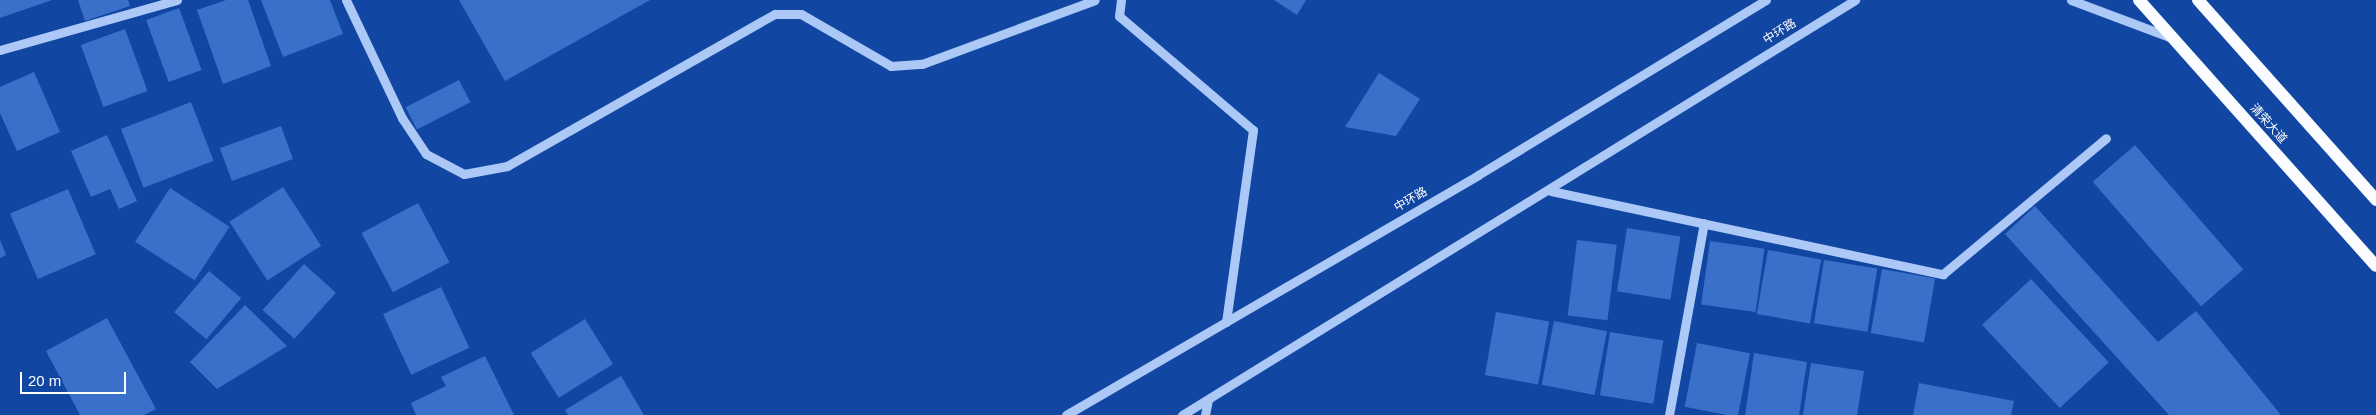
<!DOCTYPE html>
<meta charset="utf-8">
<style>
body{margin:0}
#map{position:relative;width:2376px;height:415px;overflow:hidden;background:#1147a3;font-family:Helvetica,"Noto Sans SC",sans-serif}
div>[style]{position:absolute}
[style*='--x']{left:calc(var(--x)*1px);top:calc(var(--y)*1px);width:calc(var(--w)*1px);rotate:calc(var(--a)*1deg)}
.building>*{inset:0;background:#3a70c9;transform-origin:0 0}
.minor>*{height:9px;margin:-4.5px;padding:0 4.5px;transform-origin:4.5px;border-radius:4.5px;background:#abc8f6}
.major>*{height:12px;margin:-6px;padding:0 6px;transform-origin:6px;border-radius:6px;background:#fafcff}
span{translate:-50% -50%;white-space:nowrap;text-align:center;line-height:1.15;-webkit-text-stroke:4px #1147a3;paint-order:stroke}
.street-label{font-size:12px;color:#fff}
.scale{position:absolute;left:20px;top:372px;width:106px;height:22px;box-sizing:border-box;border:2px solid #fff;border-top:0;padding-left:6px;font-size:15px;line-height:18px;white-space:nowrap;color:#fff;-webkit-text-stroke:4px #1147a3;paint-order:stroke}
</style>
<div id="map">
<div class="building">
<i style="clip-path:polygon(0 0,52px 0,0 18px)"></i>
<i style="clip-path:polygon(78px 0,128px 0,130px 6px,85px 21px)"></i>
<i style="clip-path:polygon(226px 0,248px 0,271px 66px,223px 84px,197px 10px)"></i>
<i style="clip-path:polygon(261px 0,330px 0,343px 34px,283px 57px)"></i>
<i style="clip-path:polygon(459px 0,650px 0,505px 81px)"></i>
<i style="clip-path:polygon(1274px 0,1306px 0,1297px 15px)"></i>
<i style="left:179px;top:8px;width:66px;height:35px;rotate:70deg"></i>
<i style="left:125px;top:29px;width:66px;height:47px;rotate:70deg"></i>
<i style="clip-path:polygon(34px 72px,60px 132px,17px 151px,0 113px,0 87px)"></i>
<i style="clip-path:polygon(1379px 73px,1420px 99px,1396px 136px,1345px 127px)"></i>
<i style="left:459px;top:80px;width:25px;height:60px;rotate:63deg"></i>
<i style="left:191px;top:102px;width:63px;height:75px;rotate:69deg"></i>
<i style="left:281px;top:126px;width:35px;height:65px;rotate:70deg"></i>
<i style="clip-path:polygon(107px 135px,137px 201px,119px 209px,110px 189px,91px 197px,71px 151px)"></i>
<i style="left:2135px;top:145px;width:165px;height:56px;rotate:49deg"></i>
<i style="left:283px;top:187px;width:70px;height:64px;rotate:57deg"></i>
<i style="left:170px;top:188px;width:71px;height:64px;rotate:33deg"></i>
<i style="left:68px;top:189px;width:71px;height:63px;rotate:67deg"></i>
<i style="left:418px;top:203px;width:67px;height:64px;rotate:62deg"></i>
<i style="clip-path:polygon(2035px 206px,2158px 342px,2196px 311px,2281px 415px,2169px 415px,2005px 234px)"></i>
<i style="left:1627px;top:228px;width:54px;height:64px;rotate:9deg"></i>
<i style="clip-path:polygon(0 240px,6px 255px,0 258px)"></i>
<i style="left:1577px;top:240px;width:40px;height:76px;rotate:7deg"></i>
<i style="left:1710px;top:241px;width:55px;height:64px;rotate:8deg"></i>
<i style="left:1768px;top:250px;width:54px;height:65px;rotate:10deg"></i>
<i style="left:1824px;top:260px;width:54px;height:64px;rotate:9deg"></i>
<i style="left:304px;top:264px;width:43px;height:62px;rotate:42deg"></i>
<i style="left:1882px;top:269px;width:54px;height:65px;rotate:10deg"></i>
<i style="left:209px;top:271px;width:42px;height:54px;rotate:40deg"></i>
<i style="left:2031px;top:279px;width:114px;height:67px;rotate:47deg"></i>
<i style="left:441px;top:287px;width:67px;height:64px;rotate:65deg"></i>
<i style="clip-path:polygon(245px 305px,287px 346px,217px 389px,190px 362px)"></i>
<i style="left:1496px;top:312px;width:54px;height:64px;rotate:10deg"></i>
<i style="clip-path:polygon(107px 318px,156px 409px,144px 415px,80px 415px,46px 351px)"></i>
<i style="left:585px;top:319px;width:53px;height:64px;rotate:58deg"></i>
<i style="left:1554px;top:321px;width:54px;height:65px;rotate:11deg"></i>
<i style="left:1610px;top:332px;width:54px;height:64px;rotate:9deg"></i>
<i style="left:1697px;top:343px;width:54px;height:65px;rotate:11deg"></i>
<i style="clip-path:polygon(1754px 353px,1807px 362px,1799px 415px,1745px 415px)"></i>
<i style="clip-path:polygon(485px 356px,514px 415px,416px 415px,411px 403px,446px 386px,441px 377px)"></i>
<i style="clip-path:polygon(1811px 363px,1864px 371px,1857px 415px,1803px 415px)"></i>
<i style="clip-path:polygon(621px 376px,644px 415px,568px 415px,565px 410px)"></i>
<i style="clip-path:polygon(1919px 383px,2014px 401px,2011px 415px,1913px 415px)"></i>
</div>
<div class="minor">
<i style="--x:346;--y:0;--w:131;--a:64.6"></i>
<i style="--x:402;--y:118;--w:43;--a:56.3"></i>
<i style="--x:426;--y:154;--w:43;--a:27.8"></i>
<i style="--x:464;--y:174;--w:44;--a:-10.5"></i>
<i style="--x:507;--y:166;--w:308;--a:-29.6"></i>
<i style="--x:775;--y:14;--w:26;--a:0"></i>
<i style="--x:801;--y:14;--w:104;--a:30"></i>
<i style="--x:891;--y:66;--w:31;--a:-4"></i>
<i style="--x:922;--y:64;--w:184;--a:-20.3"></i>
<i style="--x:1121;--y:0;--w:16;--a:97"></i>
<i style="--x:1119;--y:16;--w:176;--a:40.4"></i>
<i style="--x:1253;--y:130;--w:194;--a:98"></i>
<i style="--x:2071;--y:0;--w:108;--a:20.6"></i>
<i style="--x:0;--y:50;--w:184;--a:-15.8"></i>
<i style="--x:1551;--y:191;--w:401;--a:12"></i>
<i style="--x:1943;--y:274;--w:212;--a:-39.8"></i>
<i style="--x:1066;--y:415;--w:477;--a:-30.2"></i>
<i style="--x:1478;--y:175;--w:337;--a:-31.3"></i>
<i style="--x:1182;--y:415;--w:791;--a:-31.66"></i>
<i style="--x:1205;--y:415;--w:15;--a:-79"></i>
<i style="--x:1669;--y:415;--w:195;--a:-79.7"></i>
</div>
<div class="major">
<i style="--x:2139;--y:0;--w:356;--a:48.3"></i>
<i style="--x:2198;--y:0;--w:268;--a:48.3"></i>
</div>
<div class="street-label">
<span style="left:1780px;top:32px;rotate:-32deg">中环路</span>
<span style="left:2268px;top:124px;rotate:48deg">清荣大道</span>
<span style="left:1411px;top:200px;rotate:-30deg">中环路</span>
</div>
<div class="scale">20 m</div>
</div>
